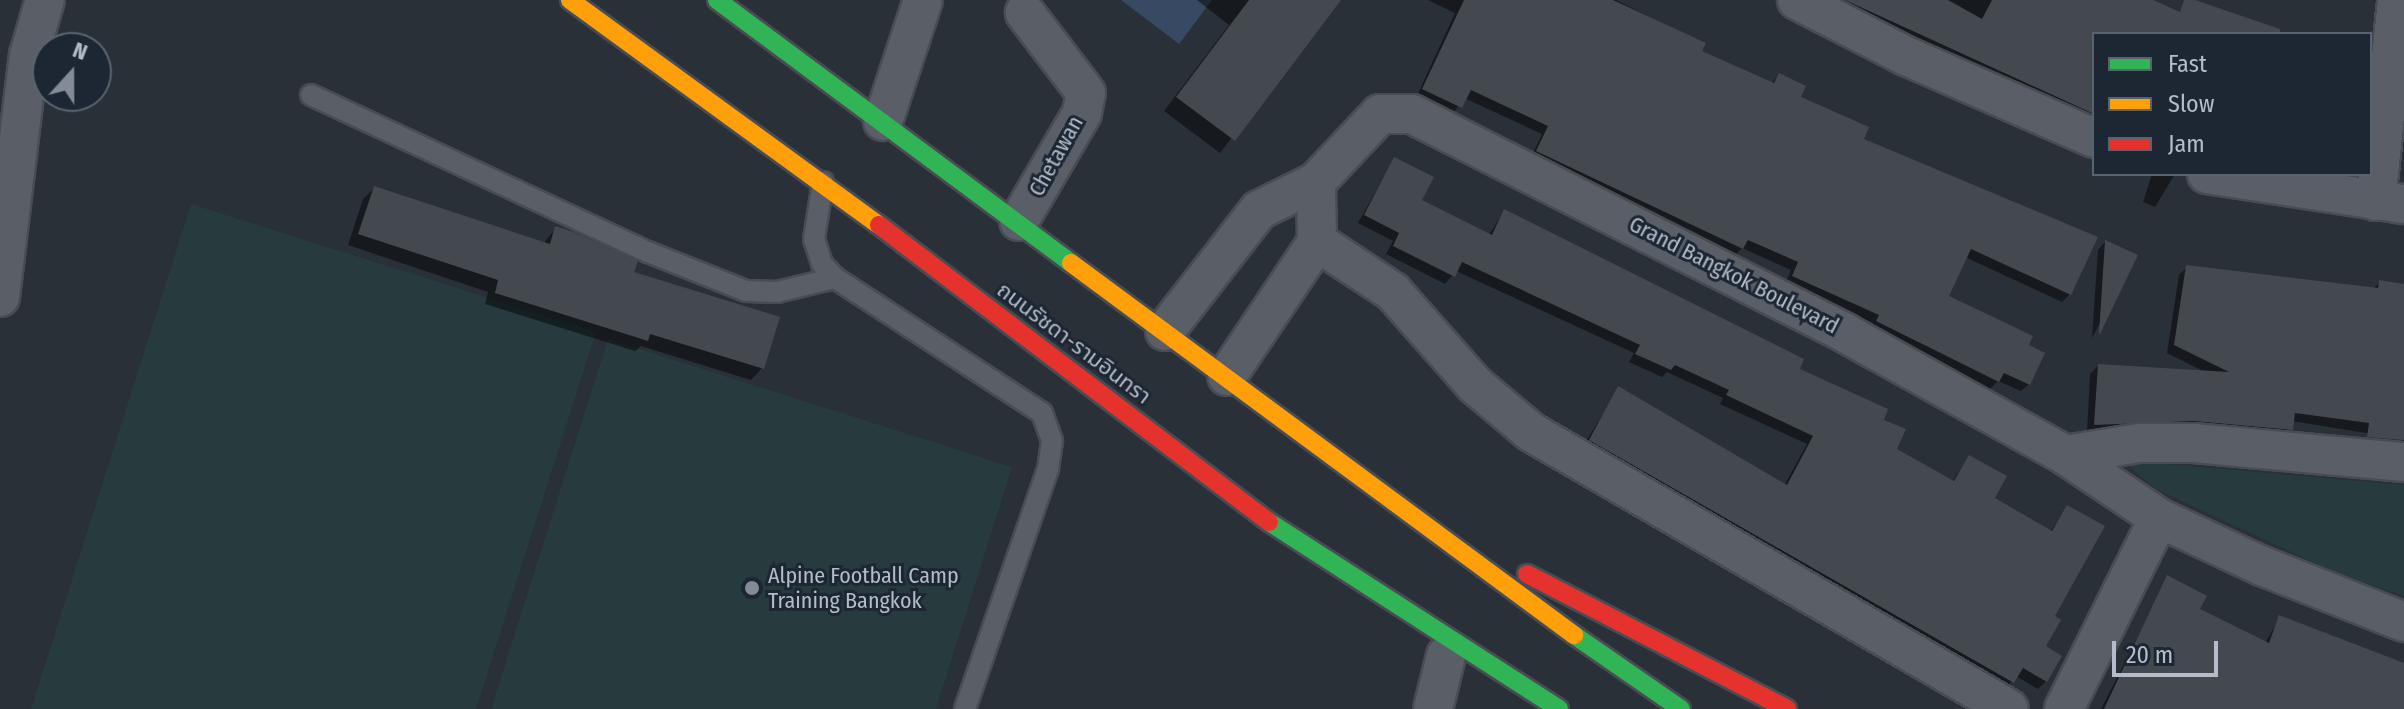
<!DOCTYPE html>
<meta charset="utf-8">
<style>
body{margin:0}
#map{position:relative;width:2404px;height:709px;overflow:hidden;background:#2a3038;font-family:"Fira Sans Condensed","Noto Sans Thai",sans-serif}
div>[style]{position:absolute}
[style*='--x']{left:calc(var(--x)*1px);top:calc(var(--y)*1px);width:calc(var(--w)*1px);rotate:calc(var(--a)*1deg)}
.green>*{inset:0;background:#273a3e}
.water>*{inset:0;background:#384963}
.shadow>*{inset:0;background:#0007}
.building>*{inset:0;background:#444950}
.roads{filter:drop-shadow(2px 0 #484c53) drop-shadow(-2px 0 #484c53) drop-shadow(0 2px #484c53) drop-shadow(0 -2px #484c53)}
.lane>*{height:20px;margin:-10px;padding:0 10px;transform-origin:10px;border-radius:10px;background:#5a5e66}
.street>*{height:38px;margin:-19px;padding:0 19px;transform-origin:19px;border-radius:19px;background:#5a5e66}
.fast>*{height:18px;margin:-9px;padding:0 9px;transform-origin:9px;border-radius:9px;background:#30b455}
.slow>*{height:18px;margin:-9px;padding:0 9px;transform-origin:9px;border-radius:9px;background:#ff9f0a}
.jam>*{height:18px;margin:-9px;padding:0 9px;transform-origin:9px;border-radius:9px;background:#e5322d}
.dots>*{width:22px;height:22px;translate:-50% -50%;box-sizing:border-box;border:4px solid #1d2633;border-radius:50%}
span{translate:-50% -50%;white-space:nowrap;text-align:center;line-height:1.15;-webkit-text-stroke:6px #1d2633;paint-order:stroke}
.street-label{font-size:22px;color:#b4bcc9}
.poi-label{font-size:22px;color:#b4bcc9}
.left{translate:0 -50%;text-align:left}
.legend{position:absolute;left:2092px;top:32px;width:280px;height:144px;box-sizing:border-box;background:#1d2633;border:2px solid #59626f;margin:0;padding:10px 14px;list-style:none;font-size:24px;color:#b4bcc9}
.legend li{display:flex;align-items:center;gap:16px;height:40px}
.legend b{width:40px;border:2px solid #59626f}
.north{position:absolute;left:32px;top:32px;width:80px;height:80px;box-sizing:border-box;background:#1d2633;border:2px solid #59626f;border-radius:50%;rotate:21deg;font-size:22px;font-weight:700;line-height:32px;text-align:center;color:#b4bcc9}
.north::after{content:'';display:block;margin:auto;width:28px;height:36px;background:#848b96;clip-path:polygon(50% 0,100% 100%,50% 72%,0 100%)}
.scale{position:absolute;left:2112px;top:641px;width:106px;height:36px;box-sizing:border-box;border:4px solid #b4bcc9;border-top:0;padding-left:10px;font-size:24px;line-height:28px;white-space:nowrap;color:#b4bcc9;-webkit-text-stroke:6px #1d2633;paint-order:stroke}
</style>
<div id="map">
<div class="green">
<i style="clip-path:polygon(191px 204px,596px 332px,476px 709px,31px 709px)"></i>
<i style="clip-path:polygon(608px 339px,1012px 467px,936px 709px,491px 709px)"></i>
<i style="clip-path:polygon(2122px 460px,2404px 485px,2404px 596px,2334px 572px,2154px 488px)"></i>
</div>
<div class="water">
<i style="clip-path:polygon(1121px 0,1212px 0,1179px 44px)"></i>
</div>
<div class="shadow">
<i style="clip-path:polygon(1197px 0,1338px 0,1220px 153px,1164px 111px,1229px 25px)"></i>
<i style="clip-path:polygon(1428px 0,1616px 0,1704px 44px,1700px 52px,1771px 84px,1779px 75px,1798px 98px,2070px 294px,2062px 302px,1965px 257px,1946px 297px,2026px 346px,2029px 384px,2021px 391px,1998px 381px,1990px 389px,1870px 329px,1873px 323px,1785px 284px,1791px 270px,1742px 248px,1734px 256px,1530px 160px,1542px 134px,1464px 98px,1452px 115px,1416px 98px,1455px 13px)"></i>
<i style="clip-path:polygon(1825px 0,2148px 0,2160px 34px,2094px 34px,2094px 128px)"></i>
<i style="clip-path:polygon(1394px 159px,1420px 201px,1489px 235px,1504px 211px,1797px 370px,1881px 421px,1894px 450px,1952px 482px,1969px 457px,1992px 499px,2050px 532px,2067px 508px,2043px 647px,2060px 657px,2046px 681px,2038px 689px,2016px 676px,2005px 690px,1582px 448px,1619px 388px,1784px 486px,1807px 444px,1720px 404px,1723px 398px,1667px 372px,1662px 377px,1629px 362px,1634px 353px,1456px 271px,1445px 284px,1386px 254px,1393px 241px,1358px 223px)"></i>
<i style="clip-path:polygon(2152px 174px,2175px 174px,2155px 207px,2143px 202px)"></i>
<i style="clip-path:polygon(374px 188px,543px 244px,556px 228px,632px 273px,762px 368px,751px 380px,641px 346px,635px 351px,485px 304px,488px 292px,348px 245px,363px 199px)"></i>
<i style="clip-path:polygon(2105px 242px,2135px 256px,2092px 338px,2098px 250px)"></i>
<i style="clip-path:polygon(2187px 267px,2372px 290px,2380px 282px,2404px 285px,2404px 444px,2360px 444px,2361px 438px,2403px 443px,2403px 439px,2292px 421px,2283px 437px,2087px 432px,2090px 374px,2098px 366px,2207px 373px,2167px 353px,2179px 275px)"></i>
<i style="clip-path:polygon(2168px 578px,2198px 609px,2265px 643px,2280px 618px,2404px 665px,2404px 709px,2101px 709px)"></i>
</div>
<div class="building">
<i style="clip-path:polygon(1249px 0,1341px 0,1235px 141px,1176px 97px)"></i>
<i style="clip-path:polygon(1464px 0,1613px 0,1706px 43px,1702px 51px,1774px 83px,1779px 73px,1806px 86px,1801px 97px,1869px 127px,1864px 139px,2098px 237px,2071px 295px,1971px 249px,1949px 296px,2033px 336px,2029px 345px,2045px 353px,2030px 385px,2004px 373px,1999px 382px,1876px 321px,1879px 315px,1792px 276px,1798px 262px,1748px 240px,1743px 249px,1536px 151px,1548px 126px,1471px 90px,1462px 108px,1422px 89px)"></i>
<i style="clip-path:polygon(1845px 0,1948px 0,1982px 19px,1992px 0,2153px 0,2180px 12px,2184px 0,2195px 0,2280px 29px,2280px 34px,2094px 34px,2094px 114px)"></i>
<i style="clip-path:polygon(1394px 157px,1434px 177px,1422px 200px,1492px 235px,1504px 209px,1804px 359px,1800px 369px,1888px 409px,1884px 420px,1906px 429px,1897px 449px,1954px 481px,1969px 455px,2007px 476px,1995px 498px,2052px 531px,2067px 505px,2105px 526px,2055px 616px,2061px 620px,2046px 646px,2062px 656px,2047px 682px,2023px 668px,2014px 683px,1589px 440px,1618px 386px,1787px 485px,1813px 436px,1726px 395px,1729px 390px,1675px 365px,1671px 370px,1635px 354px,1640px 345px,1462px 262px,1455px 277px,1393px 246px,1399px 233px,1364px 215px)"></i>
<i style="clip-path:polygon(374px 186px,550px 244px,555px 226px,574px 232px,638px 261px,634px 272px,780px 317px,764px 369px,650px 334px,648px 341px,495px 293px,498px 280px,358px 234px)"></i>
<i style="clip-path:polygon(2105px 240px,2138px 255px,2100px 334px,2099px 334px)"></i>
<i style="clip-path:polygon(2186px 265px,2378px 288px,2379px 280px,2404px 284px,2404px 440px,2367px 437px,2369px 423px,2295px 413px,2293px 430px,2194px 421px,2094px 425px,2098px 364px,2229px 372px,2174px 345px)"></i>
<i style="clip-path:polygon(2167px 575px,2207px 596px,2200px 609px,2269px 643px,2279px 615px,2404px 663px,2404px 709px,2104px 709px)"></i>
</div>
<div class="roads">
<div class="lane">
<i style="--x:311;--y:95;--w:372;--a:25"></i>
<i style="--x:648;--y:252;--w:105;--a:21.7"></i>
<i style="--x:746;--y:291;--w:31;--a:2"></i>
<i style="--x:777;--y:292;--w:60;--a:-13.6"></i>
<i style="--x:823;--y:182;--w:58;--a:99"></i>
<i style="--x:814;--y:239;--w:26;--a:72"></i>
<i style="--x:822;--y:264;--w:19;--a:47"></i>
<i style="--x:835;--y:278;--w:247;--a:33.1"></i>
<i style="--x:1042;--y:413;--w:30;--a:70"></i>
<i style="--x:1052;--y:441;--w:28;--a:98"></i>
<i style="--x:1048;--y:469;--w:254;--a:109.1"></i>
</div>
<div class="street">
<i style="--x:1797;--y:0;--w:123;--a:27.2"></i>
<i style="--x:1906;--y:56;--w:205;--a:23.6"></i>
<i style="--x:883;--y:121;--w:127;--a:-71.7"></i>
<i style="--x:2207;--y:174;--w:199;--a:8.7"></i>
<i style="--x:2376;--y:201;--w:202;--a:-84"></i>
<i style="--x:1019;--y:221;--w:125;--a:-59.7"></i>
<i style="--x:1082;--y:113;--w:20;--a:-79"></i>
<i style="--x:1086;--y:93;--w:101;--a:-127.3"></i>
<i style="--x:1317;--y:242;--w:91;--a:33.3"></i>
<i style="--x:1393;--y:292;--w:124;--a:48.6"></i>
<i style="--x:1475;--y:385;--w:73;--a:40"></i>
<i style="--x:1531;--y:432;--w:552;--a:30.09"></i>
<i style="--x:0;--y:297;--w:244;--a:-83.2"></i>
<i style="--x:29;--y:55;--w:57;--a:-73.8"></i>
<i style="--x:1165;--y:331;--w:153;--a:-52.2"></i>
<i style="--x:1259;--y:210;--w:64;--a:-26.2"></i>
<i style="--x:1316;--y:182;--w:93;--a:-46.7"></i>
<i style="--x:1380;--y:114;--w:32;--a:0"></i>
<i style="--x:1412;--y:114;--w:487;--a:26.8"></i>
<i style="--x:1847;--y:334;--w:249;--a:29"></i>
<i style="--x:2065;--y:455;--w:113;--a:33.8"></i>
<i style="--x:2159;--y:518;--w:114;--a:25"></i>
<i style="--x:2262;--y:566;--w:153;--a:21.5"></i>
<i style="--x:1227;--y:376;--w:161;--a:-56.1"></i>
<i style="--x:1317;--y:242;--w:60;--a:-91"></i>
<i style="--x:2065;--y:455;--w:75;--a:-9.2"></i>
<i style="--x:2139;--y:443;--w:55;--a:0"></i>
<i style="--x:2194;--y:443;--w:211;--a:5.2"></i>
<i style="--x:1433;--y:709;--w:55;--a:-76.2"></i>
<i style="--x:2064;--y:709;--w:213;--a:-63.6"></i>
</div>
<div class="fast">
<i style="--x:717;--y:0;--w:441;--a:36.6"></i>
<i style="--x:1269;--y:522;--w:345;--a:32.8"></i>
<i style="--x:1574;--y:635;--w:130;--a:34.7"></i>
</div>
<div class="slow">
<i style="--x:570;--y:0;--w:382;--a:36.1"></i>
<i style="--x:1071;--y:263;--w:626;--a:36.49"></i>
</div>
<div class="jam">
<i style="--x:879;--y:225;--w:490;--a:37.3"></i>
<i style="--x:1527;--y:574;--w:293;--a:27.4"></i>
</div>
</div>
<div class="dots">
<i style="left:752px;top:588px;background:#848b96"></i>
</div>
<div class="street-label">
<span style="left:1056px;top:156px;rotate:-61deg">Chetawan</span>
<span style="left:1734px;top:275px;rotate:27deg">Grand Bangkok Boulevard</span>
<span style="left:1074px;top:343px;rotate:37deg">ถนนรัชดา-รามอินทรา</span>
</div>
<div class="poi-label">
<span class="left" style="left:768px;top:588px">Alpine Football Camp<br>Training Bangkok</span>
</div>
<ul class="legend">
<li><b style="height:10px;background:#30b455"></b>Fast</li>
<li><b style="height:10px;background:#ff9f0a"></b>Slow</li>
<li><b style="height:10px;background:#e5322d"></b>Jam</li>
</ul>
<div class="north">N</div>
<div class="scale">20 m</div>
</div>
